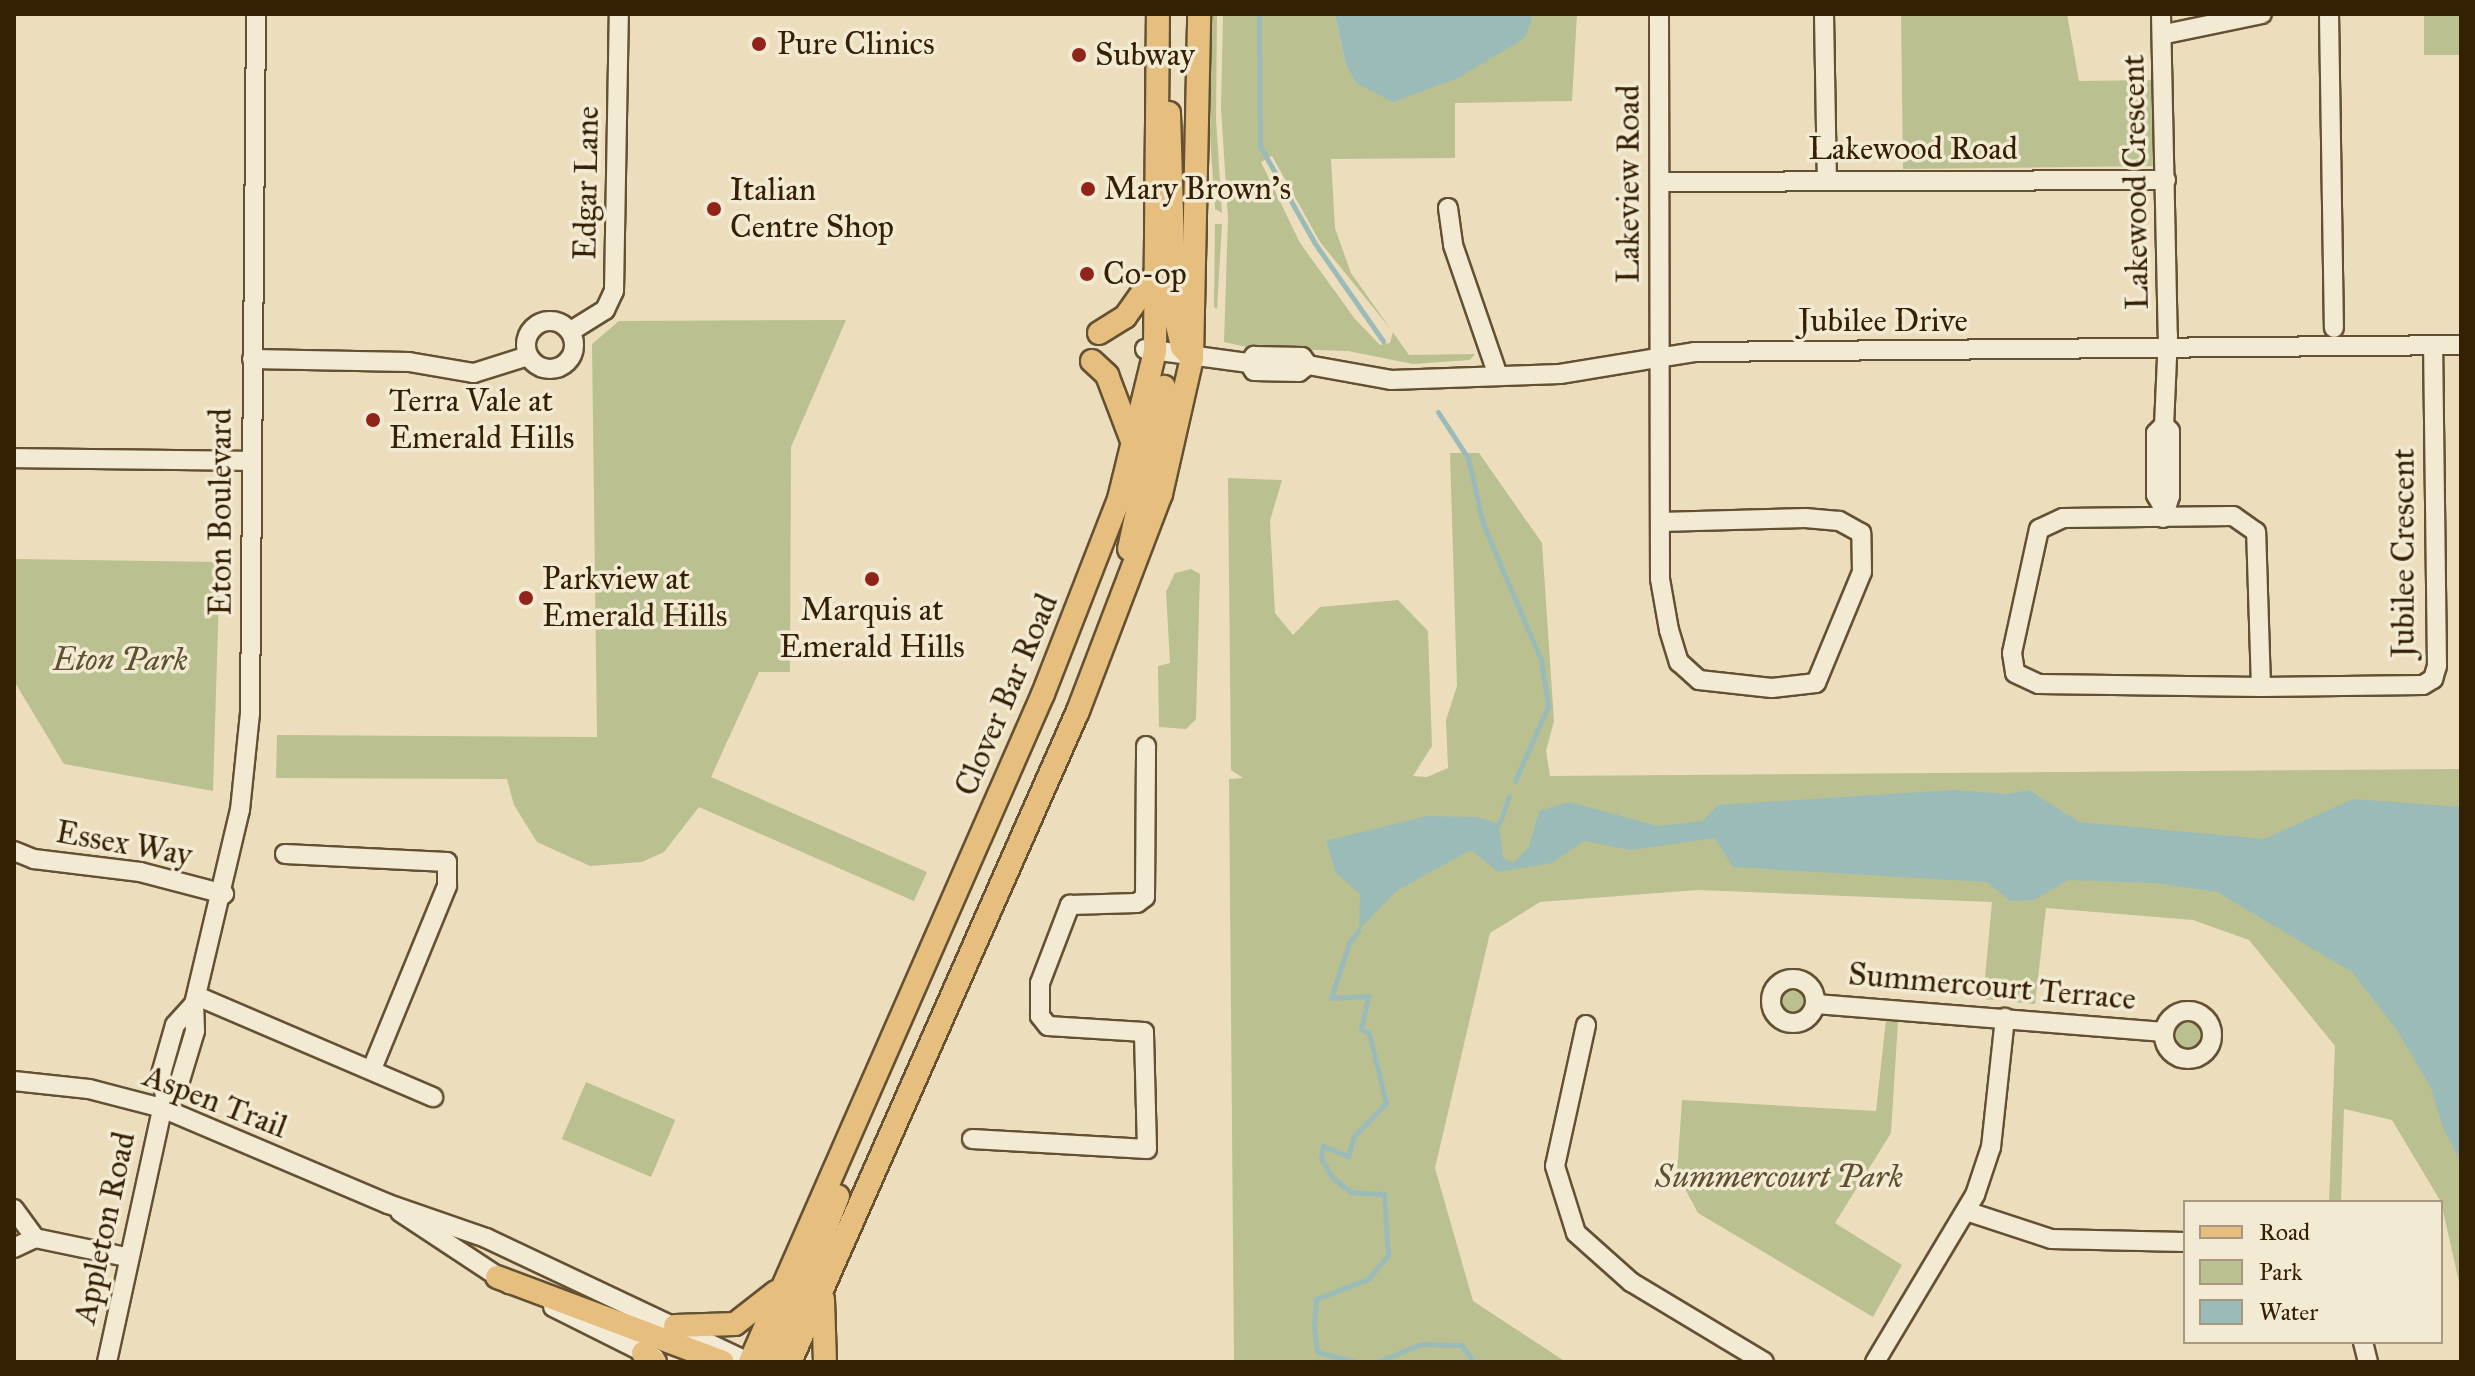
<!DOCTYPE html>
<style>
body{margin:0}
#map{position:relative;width:2475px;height:1376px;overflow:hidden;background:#ecdebd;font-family:"IM FELL Great Primer",serif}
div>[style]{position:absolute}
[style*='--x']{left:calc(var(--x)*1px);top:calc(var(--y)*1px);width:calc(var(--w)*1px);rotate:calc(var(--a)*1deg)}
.green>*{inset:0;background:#bac08f;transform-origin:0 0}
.round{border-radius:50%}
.water>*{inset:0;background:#9bbbb9}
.stream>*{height:5px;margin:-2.5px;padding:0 2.5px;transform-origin:2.5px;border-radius:2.5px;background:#9bbbb9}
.roads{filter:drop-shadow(2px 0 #645032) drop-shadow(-2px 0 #645032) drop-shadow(0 2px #645032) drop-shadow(0 -2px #645032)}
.minor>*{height:18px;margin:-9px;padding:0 9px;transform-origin:9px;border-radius:9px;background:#f3ead4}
.minor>.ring{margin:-9px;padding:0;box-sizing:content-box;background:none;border:18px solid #f3ead4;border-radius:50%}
.major>*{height:22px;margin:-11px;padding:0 11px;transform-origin:11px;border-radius:11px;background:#e6bf7e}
.dots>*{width:22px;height:22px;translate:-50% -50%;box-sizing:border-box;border:4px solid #f3ead4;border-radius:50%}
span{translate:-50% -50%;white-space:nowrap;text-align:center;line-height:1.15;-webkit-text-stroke:7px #f3ead4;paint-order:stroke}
.poi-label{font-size:32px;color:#362004}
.left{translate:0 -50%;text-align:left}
.street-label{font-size:32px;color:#362004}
.park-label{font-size:32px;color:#5e502e;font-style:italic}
.frame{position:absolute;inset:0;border:16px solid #362004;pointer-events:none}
.legend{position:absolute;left:2183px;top:1200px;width:260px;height:144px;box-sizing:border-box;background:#f3ead4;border:2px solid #a79981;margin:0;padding:10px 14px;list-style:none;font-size:24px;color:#362004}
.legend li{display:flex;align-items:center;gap:16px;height:40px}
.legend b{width:40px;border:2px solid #a79981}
</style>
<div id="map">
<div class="green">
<i style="clip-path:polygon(1212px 14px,1217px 14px,1216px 118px,1222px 213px,1215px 209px,1210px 135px)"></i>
<i style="clip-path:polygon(evenodd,1223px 14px,1335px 14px,1345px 62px,1498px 53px,1525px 38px,1531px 14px,1577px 14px,1572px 101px,1455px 103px,1455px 158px,1331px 159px,1335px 228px,1351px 273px,1409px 355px,1475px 354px,1470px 360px,1413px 364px,1348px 351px,1251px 348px,1224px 342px,1228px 218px,1221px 108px,1223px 14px,1272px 156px,1320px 242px,1393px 332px,1390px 343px,1380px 345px,1355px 319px,1300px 243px,1261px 162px,1272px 156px)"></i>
<i style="clip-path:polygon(1901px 14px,2067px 14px,2079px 81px,2154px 80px,2153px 166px,1903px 169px)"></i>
<i style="left:2424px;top:14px;width:37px;height:41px"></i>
<i style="clip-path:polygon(1215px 224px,1222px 224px,1217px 309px,1214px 307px)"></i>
<i style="clip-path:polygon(846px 320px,791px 447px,790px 672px,759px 672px,711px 777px,927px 872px,914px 901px,699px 807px,664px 852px,642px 862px,590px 866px,537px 842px,514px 805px,507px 779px,276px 778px,277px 735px,597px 737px,592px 344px,619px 321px)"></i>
<i style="clip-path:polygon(1450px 453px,1479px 453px,1542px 543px,1554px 721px,1546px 751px,1550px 776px,2461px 769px,2461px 1291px,2441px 1202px,2392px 1120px,2344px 1109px,2341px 1202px,2329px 1202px,2335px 1046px,2249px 940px,2193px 920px,2046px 908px,2035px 1004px,1983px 999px,1992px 902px,1698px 890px,1540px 902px,1490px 933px,1435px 1168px,1473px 1301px,1566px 1362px,1234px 1362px,1229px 779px,1243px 778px,1231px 770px,1228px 478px,1282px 480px,1270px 521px,1275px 613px,1293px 635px,1320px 607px,1398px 600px,1428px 631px,1432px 746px,1413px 776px,1427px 777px,1448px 768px,1446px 720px,1457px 686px)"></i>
<i style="clip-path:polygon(14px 559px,220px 562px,213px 791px,64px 764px,14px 681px)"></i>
<i style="clip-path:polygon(1191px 569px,1200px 574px,1196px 719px,1186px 729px,1159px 727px,1158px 666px,1170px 663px,1166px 592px,1175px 573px)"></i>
<i class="round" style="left:1780px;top:988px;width:26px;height:26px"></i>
<i style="clip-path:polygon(1886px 1020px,1898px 1021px,1891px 1133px,1835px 1223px,1902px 1265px,1873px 1317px,1698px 1213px,1677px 1174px,1682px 1100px,1876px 1111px)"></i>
<i class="round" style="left:2175px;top:1021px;width:28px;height:28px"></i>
<i style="left:586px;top:1082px;width:97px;height:62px;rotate:23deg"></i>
</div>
<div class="water">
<i style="clip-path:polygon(1335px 14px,1531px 14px,1532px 19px,1525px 38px,1458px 78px,1393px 102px,1356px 83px,1345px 62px)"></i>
<i style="clip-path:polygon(1953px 790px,2007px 794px,2029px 790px,2079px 822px,2264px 839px,2353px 799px,2461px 807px,2461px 1162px,2442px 1126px,2431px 1088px,2397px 1030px,2352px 972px,2217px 892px,2156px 883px,2068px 880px,2034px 900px,2010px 901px,1987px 882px,1733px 867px,1715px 838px,1631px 850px,1584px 841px,1552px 863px,1498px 872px,1471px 850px,1396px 891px,1359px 930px,1360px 894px,1336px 873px,1326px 841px,1427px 816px,1477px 817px,1499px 824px,1503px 858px,1513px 863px,1529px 847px,1539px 811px,1569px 802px,1658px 826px,1703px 821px,1718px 805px)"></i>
</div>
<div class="stream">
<i style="--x:1259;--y:14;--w:132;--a:89.6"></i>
<i style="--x:1260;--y:146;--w:110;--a:60.6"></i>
<i style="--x:1314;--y:242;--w:121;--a:55.1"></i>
<i style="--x:1438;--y:412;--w:55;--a:56.9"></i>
<i style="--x:1468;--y:458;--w:68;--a:77.2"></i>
<i style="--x:1483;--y:524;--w:148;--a:66.9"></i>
<i style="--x:1541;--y:660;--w:47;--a:81.3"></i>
<i style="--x:1548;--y:706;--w:82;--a:113.7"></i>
<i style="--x:1499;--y:824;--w:29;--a:-70"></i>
<i style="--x:1356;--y:1362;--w:40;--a:-165.6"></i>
<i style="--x:1317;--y:1352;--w:26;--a:-97"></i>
<i style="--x:1314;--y:1326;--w:27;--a:-86"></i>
<i style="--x:1316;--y:1299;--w:56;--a:-21"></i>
<i style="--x:1368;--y:1279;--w:31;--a:-50"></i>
<i style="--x:1388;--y:1255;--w:61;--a:-93.8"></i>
<i style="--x:1384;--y:1194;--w:33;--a:-177"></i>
<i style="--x:1351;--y:1192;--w:24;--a:-142"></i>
<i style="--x:1332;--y:1177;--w:22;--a:-120"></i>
<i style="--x:1321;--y:1158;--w:12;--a:-81"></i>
<i style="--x:1323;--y:1146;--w:27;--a:22"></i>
<i style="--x:1348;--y:1156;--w:21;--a:-73"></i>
<i style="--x:1354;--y:1136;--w:46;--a:-45.9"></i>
<i style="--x:1386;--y:1103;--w:72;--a:-103.7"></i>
<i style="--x:1369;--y:1033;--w:9;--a:-153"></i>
<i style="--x:1361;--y:1029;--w:34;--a:-78"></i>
<i style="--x:1368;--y:996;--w:37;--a:177"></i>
<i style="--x:1331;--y:998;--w:58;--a:-71.9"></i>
<i style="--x:1349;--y:943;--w:16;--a:-52"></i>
<i style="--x:1377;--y:1362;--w:48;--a:-22.2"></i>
<i style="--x:1421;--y:1344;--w:40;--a:1.4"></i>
<i style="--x:1461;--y:1345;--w:21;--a:53"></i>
</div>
<div class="roads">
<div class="minor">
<i style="--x:1659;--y:14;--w:565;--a:89.9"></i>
<i style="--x:1660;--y:579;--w:52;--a:80"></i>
<i style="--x:1669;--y:630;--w:34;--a:73"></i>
<i style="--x:1679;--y:662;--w:27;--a:42"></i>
<i style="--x:1699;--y:680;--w:73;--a:6.3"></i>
<i style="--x:1772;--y:688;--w:44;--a:-6.5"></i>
<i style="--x:1816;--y:683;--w:120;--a:-67.5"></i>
<i style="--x:1862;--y:572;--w:39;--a:-91"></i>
<i style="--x:1861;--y:533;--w:25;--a:-151"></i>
<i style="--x:1839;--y:521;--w:34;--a:-175"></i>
<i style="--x:1805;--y:518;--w:145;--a:178.4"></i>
<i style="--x:1824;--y:14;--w:164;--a:89"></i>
<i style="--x:2161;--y:14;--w:321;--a:88.8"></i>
<i style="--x:2168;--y:335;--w:90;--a:92.5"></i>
<i style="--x:2164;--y:425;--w:8;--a:45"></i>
<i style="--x:2170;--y:431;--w:65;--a:90"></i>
<i style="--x:2170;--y:496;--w:23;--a:108"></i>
<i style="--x:2329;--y:14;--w:314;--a:89.1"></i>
<i style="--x:2165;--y:34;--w:99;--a:-11.7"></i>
<i style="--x:1661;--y:182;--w:505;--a:-0.23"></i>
<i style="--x:1448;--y:208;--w:37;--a:82"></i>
<i style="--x:1453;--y:245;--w:135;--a:71"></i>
<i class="ring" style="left:526px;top:321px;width:30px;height:30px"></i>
<i style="--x:571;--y:331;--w:40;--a:-32"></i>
<i style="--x:605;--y:310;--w:21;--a:-65"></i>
<i style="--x:614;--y:291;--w:277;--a:-89"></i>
<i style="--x:1145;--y:349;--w:105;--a:7.7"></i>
<i style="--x:252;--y:359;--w:157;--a:1.1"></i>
<i style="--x:409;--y:362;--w:66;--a:9.6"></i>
<i style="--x:474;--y:373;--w:57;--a:-17.5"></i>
<i style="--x:1249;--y:363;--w:9;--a:-54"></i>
<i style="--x:1254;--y:356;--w:48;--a:1.2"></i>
<i style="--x:1302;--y:357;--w:10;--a:53"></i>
<i style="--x:1249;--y:363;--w:9;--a:58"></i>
<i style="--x:1254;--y:371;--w:45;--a:1.3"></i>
<i style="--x:1299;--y:372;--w:11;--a:-38"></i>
<i style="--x:1308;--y:365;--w:84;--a:10.2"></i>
<i style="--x:1391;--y:380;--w:169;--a:-2"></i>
<i style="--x:1560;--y:374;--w:136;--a:-9.3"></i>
<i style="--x:1694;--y:352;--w:767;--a:-0.52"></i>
<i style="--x:14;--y:458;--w:238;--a:0.7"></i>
<i style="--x:2163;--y:507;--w:14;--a:-120"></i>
<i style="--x:2156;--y:495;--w:62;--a:-90"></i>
<i style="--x:2156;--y:433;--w:11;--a:-45"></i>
<i style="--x:2261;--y:687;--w:155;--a:-91.8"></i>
<i style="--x:2256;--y:532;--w:28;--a:-145"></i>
<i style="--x:2233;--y:516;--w:170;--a:179.3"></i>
<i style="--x:2063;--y:518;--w:26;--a:155"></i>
<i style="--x:2039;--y:529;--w:127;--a:102.3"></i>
<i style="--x:2012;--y:653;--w:20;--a:81"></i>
<i style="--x:2015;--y:673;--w:26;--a:25"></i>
<i style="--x:2039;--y:684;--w:222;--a:0.8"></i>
<i style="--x:2261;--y:687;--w:162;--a:-0.7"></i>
<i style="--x:2423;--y:685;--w:12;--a:-31"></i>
<i style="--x:2433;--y:679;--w:14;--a:-73"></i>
<i style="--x:2437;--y:666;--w:318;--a:-90.7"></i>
<i style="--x:14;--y:851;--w:22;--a:22"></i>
<i style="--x:34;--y:859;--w:107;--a:7"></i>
<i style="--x:140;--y:872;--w:87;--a:14.7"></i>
<i style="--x:285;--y:854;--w:162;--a:2.8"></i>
<i style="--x:447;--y:862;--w:24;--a:90"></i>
<i style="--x:447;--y:886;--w:198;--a:112.3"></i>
<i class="ring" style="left:1771px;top:979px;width:26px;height:26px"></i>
<i style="--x:197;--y:996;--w:257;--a:23.2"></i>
<i style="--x:1816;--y:1004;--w:349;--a:4.6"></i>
<i class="ring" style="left:2164px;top:1011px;width:30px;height:30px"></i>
<i style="--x:1586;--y:1025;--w:144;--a:102.4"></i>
<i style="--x:1555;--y:1166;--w:70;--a:72.6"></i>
<i style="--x:1576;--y:1233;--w:74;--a:41.7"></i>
<i style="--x:1631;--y:1282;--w:155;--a:31"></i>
<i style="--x:14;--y:1081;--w:75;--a:6.1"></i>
<i style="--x:89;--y:1089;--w:75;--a:14.6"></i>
<i style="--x:162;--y:1108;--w:246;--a:23"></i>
<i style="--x:388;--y:1204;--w:104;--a:19.1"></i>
<i style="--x:486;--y:1238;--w:290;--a:25.3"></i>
<i style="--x:165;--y:1096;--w:18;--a:-41"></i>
<i style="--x:179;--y:1084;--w:55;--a:-73.2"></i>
<i style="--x:195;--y:1031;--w:27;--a:-92"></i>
<i style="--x:194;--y:1004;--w:199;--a:-76.7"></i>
<i style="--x:240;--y:810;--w:97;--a:-84.1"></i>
<i style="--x:250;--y:714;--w:700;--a:-89.51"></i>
<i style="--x:972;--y:1139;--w:175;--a:3.3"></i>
<i style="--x:1147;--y:1149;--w:117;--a:-91.5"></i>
<i style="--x:1144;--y:1032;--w:96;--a:-176.4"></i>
<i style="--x:1048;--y:1026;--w:13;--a:-129"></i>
<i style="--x:1040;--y:1016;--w:33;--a:-90"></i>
<i style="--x:1040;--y:983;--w:84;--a:-69"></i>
<i style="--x:1070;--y:905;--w:67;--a:-1.7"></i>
<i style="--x:1137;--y:903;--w:10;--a:-37"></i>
<i style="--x:1145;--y:897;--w:151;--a:-89.6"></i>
<i style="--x:14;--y:1209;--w:36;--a:54"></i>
<i style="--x:35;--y:1238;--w:23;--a:155"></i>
<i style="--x:1966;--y:1211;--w:89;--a:18.2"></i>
<i style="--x:2051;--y:1239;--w:134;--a:1.3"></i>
<i style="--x:400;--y:1212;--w:131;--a:33.4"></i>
<i style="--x:35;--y:1238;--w:93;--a:11.8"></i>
<i style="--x:553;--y:1307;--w:114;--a:26.6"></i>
<i style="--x:2363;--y:1342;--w:21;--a:76"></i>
<i style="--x:107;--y:1362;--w:272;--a:-77.7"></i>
<i style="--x:165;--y:1096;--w:22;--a:-100"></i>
<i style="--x:161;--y:1074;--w:51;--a:-74.1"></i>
<i style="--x:175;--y:1025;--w:28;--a:-48"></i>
<i style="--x:1875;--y:1362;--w:195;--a:-59.1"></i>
<i style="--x:1975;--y:1195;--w:51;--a:-71.6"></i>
<i style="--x:1991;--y:1147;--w:130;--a:-83.8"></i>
</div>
<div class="major">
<i style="--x:1169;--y:113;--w:203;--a:88.3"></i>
<i style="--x:1175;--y:316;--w:32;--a:77"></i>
<i style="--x:1182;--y:347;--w:15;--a:48"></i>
<i style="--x:1099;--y:333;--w:31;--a:-32"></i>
<i style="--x:1125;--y:317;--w:55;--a:-54.6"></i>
<i style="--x:1092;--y:361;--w:21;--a:43"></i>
<i style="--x:1107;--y:375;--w:76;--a:69.2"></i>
<i style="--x:1129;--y:549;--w:166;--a:-77.8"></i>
<i style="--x:497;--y:1277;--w:241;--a:20.6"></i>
<i style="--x:823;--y:1299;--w:63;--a:88.2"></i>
<i style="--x:675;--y:1326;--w:60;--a:-1.9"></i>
<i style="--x:735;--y:1324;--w:52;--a:-38"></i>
<i style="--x:643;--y:1353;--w:15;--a:37"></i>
<i style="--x:750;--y:1362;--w:729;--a:-66.32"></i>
<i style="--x:1043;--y:694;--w:209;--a:-68.7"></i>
<i style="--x:1119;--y:499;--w:152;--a:-76.3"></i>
<i style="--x:1155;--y:351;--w:337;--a:-89.5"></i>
<i style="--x:773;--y:1362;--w:178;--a:-68.6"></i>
<i style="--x:790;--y:1362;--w:712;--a:-66.14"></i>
<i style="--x:1078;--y:711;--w:232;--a:-69.1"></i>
<i style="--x:1161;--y:494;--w:139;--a:-77.2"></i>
<i style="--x:1192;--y:358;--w:344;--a:-88.8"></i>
</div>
</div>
<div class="dots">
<i style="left:759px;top:44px;background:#8f2418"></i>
<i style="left:1079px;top:55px;background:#8f2418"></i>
<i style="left:1088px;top:189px;background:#8f2418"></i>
<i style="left:714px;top:209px;background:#8f2418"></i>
<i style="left:1087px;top:274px;background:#8f2418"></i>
<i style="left:373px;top:420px;background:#8f2418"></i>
<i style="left:872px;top:579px;background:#8f2418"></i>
<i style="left:526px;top:598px;background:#8f2418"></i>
</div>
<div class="poi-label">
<span class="left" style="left:777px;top:44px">Pure Clinics</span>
<span class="left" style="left:1095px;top:55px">Subway</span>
<span class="left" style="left:1104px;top:189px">Mary Brown's</span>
<span class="left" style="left:730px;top:209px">Italian<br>Centre Shop</span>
<span class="left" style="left:1103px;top:274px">Co-op</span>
<span class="left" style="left:389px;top:420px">Terra Vale at<br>Emerald Hills</span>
<span class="left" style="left:542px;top:598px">Parkview at<br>Emerald Hills</span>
<span style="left:872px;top:629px">Marquis at<br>Emerald Hills</span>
</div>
<div class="street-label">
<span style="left:1913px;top:149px">Lakewood Road</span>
<span style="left:2136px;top:182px;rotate:-91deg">Lakewood Crescent</span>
<span style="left:587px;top:183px;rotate:-89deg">Edgar Lane</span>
<span style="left:1629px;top:184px;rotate:-90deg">Lakeview Road</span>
<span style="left:1883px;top:321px">Jubilee Drive</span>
<span style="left:221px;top:512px;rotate:-90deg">Eton Boulevard</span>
<span style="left:2404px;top:553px;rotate:-90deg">Jubilee Crescent</span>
<span style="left:1007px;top:695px;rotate:-67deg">Clover Bar Road</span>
<span style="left:124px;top:844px;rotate:10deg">Essex Way</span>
<span style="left:1992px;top:987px;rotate:5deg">Summercourt Terrace</span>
<span style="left:215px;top:1102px;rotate:21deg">Aspen Trail</span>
<span style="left:105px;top:1228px;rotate:-78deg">Appleton Road</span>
</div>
<div class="park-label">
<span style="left:120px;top:660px">Eton Park</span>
<span style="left:1779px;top:1177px">Summercourt Park</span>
</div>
<div class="frame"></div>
<ul class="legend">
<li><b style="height:10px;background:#e6bf7e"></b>Road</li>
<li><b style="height:22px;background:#bac08f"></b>Park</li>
<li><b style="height:22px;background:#9bbbb9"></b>Water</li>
</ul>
</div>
